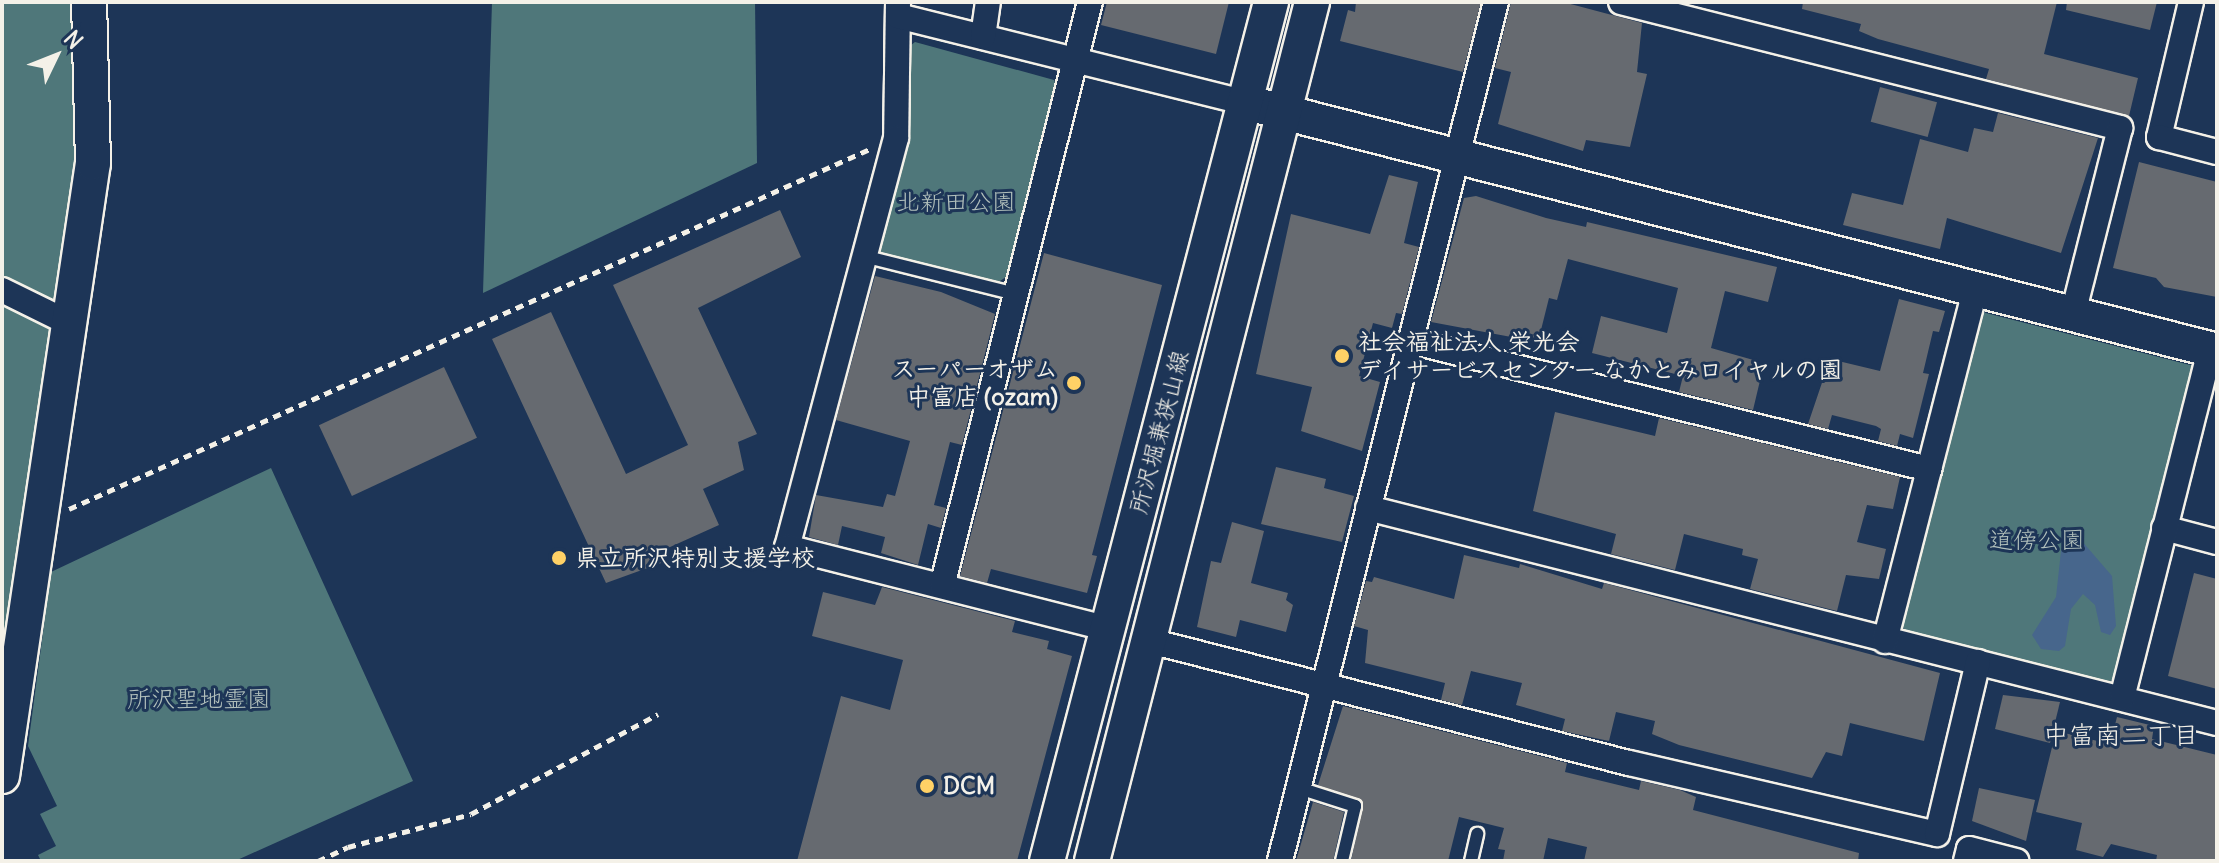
<!DOCTYPE html>
<meta charset="utf-8">
<style>
body{margin:0}
#map{position:relative;width:2219px;height:863px;overflow:hidden;background:#1d3557;font-family:Delius,"Klee One",sans-serif}
div>[style]{position:absolute}
[style*='--x']{left:calc(var(--x)*1px);top:calc(var(--y)*1px);width:calc(var(--w)*1px);rotate:calc(var(--a)*1deg)}
.green>*{inset:0;background:#4f777a}
.water>*{inset:0;background:#47668c}
.building>*{inset:0;background:#666a70;transform-origin:0 0}
.path>*{height:5px;margin-top:-2.5px;transform-origin:0;background:repeating-linear-gradient(90deg,#f4f1e8 0 8px,transparent 0 14px)}
.roads{filter:drop-shadow(2px 0 #f4f1e8) drop-shadow(-2px 0 #f4f1e8) drop-shadow(0 2px #f4f1e8) drop-shadow(0 -2px #f4f1e8)}
.lane>*{height:12px;margin:-6px;padding:0 6px;transform-origin:6px;border-radius:6px;background:#1d3557}
.street>*{height:24px;margin:-12px;padding:0 12px;transform-origin:12px;border-radius:12px;background:#1d3557}
.secondary>*{height:34px;margin:-17px;padding:0 17px;transform-origin:17px;border-radius:17px;background:#1d3557}
.dots>*{width:22px;height:22px;translate:-50% -50%;box-sizing:border-box;border:4px solid #1d3557;border-radius:50%}
span{translate:-50% -50%;white-space:nowrap;text-align:center;line-height:1.15;-webkit-text-stroke:6px #1d3557;paint-order:stroke}
.park-label{font-size:24px;color:#b2c0bc}
.poi-label{font-size:24px;color:#f4f1e8;font-weight:700}
.left{translate:0 -50%;text-align:left}
.right{translate:-100% -50%;text-align:right}
.street-label{font-size:24px;color:#f4f1e8}
.neighbourhood-label{font-size:26px;color:#f4f1e8}
.frame{position:absolute;inset:0;border:4px solid #f4f1e8;pointer-events:none}
.north{position:absolute;left:16px;top:16px;width:80px;height:80px;-webkit-text-stroke:6px #1d3557;paint-order:stroke;rotate:47deg;font-size:22px;font-weight:700;line-height:32px;text-align:center;color:#f4f1e8}
.north::after{content:'';display:block;margin:auto;width:28px;height:36px;background:#f4f1e8;clip-path:polygon(50% 0,100% 100%,50% 72%,0 100%)}
</style>
<div id="map">
<div class="green">
<i style="clip-path:polygon(2px 2px,81px 2px,89px 132px,2px 675px)"></i>
<i style="clip-path:polygon(492px 2px,755px 2px,757px 163px,483px 293px)"></i>
<i style="clip-path:polygon(915px 42px,1054px 80px,1056px 85px,1006px 277px,997px 283px,879px 253px,874px 244px,906px 49px)"></i>
<i style="clip-path:polygon(1982px 312px,2194px 366px,2117px 676px,2107px 684px,1908px 633px,1900px 624px)"></i>
<i style="clip-path:polygon(271px 468px,413px 781px,235px 861px,41px 861px,38px 855px,56px 846px,40px 814px,57px 806px,28px 746px,51px 572px)"></i>
</div>
<div class="water">
<i style="clip-path:polygon(2081px 540px,2112px 576px,2116px 626px,2110px 635px,2101px 632px,2095px 605px,2083px 594px,2071px 609px,2065px 646px,2059px 651px,2041px 649px,2032px 635px,2056px 597px,2061px 551px,2067px 542px)"></i>
</div>
<div class="building">
<i style="clip-path:polygon(1107px 2px,1229px 2px,1216px 54px,1101px 25px)"></i>
<i style="clip-path:polygon(1356px 2px,1481px 2px,1463px 72px,1340px 41px,1348px 10px,1355px 12px)"></i>
<i style="clip-path:polygon(1511px 2px,1563px 2px,1642px 23px,1637px 72px,1647px 74px,1630px 147px,1586px 140px,1583px 151px,1498px 124px,1511px 72px,1495px 68px)"></i>
<i style="clip-path:polygon(1803px 2px,2057px 2px,2044px 54px,2138px 78px,2129px 116px,1986px 79px,1989px 69px,1878px 39px,1859px 31px,1861px 24px,1802px 9px)"></i>
<i style="clip-path:polygon(2067px 2px,2157px 2px,2150px 30px,2066px 10px)"></i>
<i style="left:1880px;top:87px;width:59px;height:36px;rotate:15deg"></i>
<i style="clip-path:polygon(1998px 113px,2098px 138px,2061px 253px,1947px 218px,1940px 249px,1843px 225px,1852px 193px,1903px 205px,1920px 139px,1968px 152px,1974px 128px,1993px 132px)"></i>
<i style="clip-path:polygon(2139px 162px,2217px 182px,2217px 297px,2164px 287px,2156px 278px,2113px 268px)"></i>
<i style="clip-path:polygon(1389px 175px,1418px 182px,1404px 243px,1419px 247px,1402px 314px,1396px 313px,1392px 328px,1373px 323px,1359px 376px,1380px 382px,1362px 451px,1301px 431px,1312px 387px,1256px 374px,1291px 214px,1370px 234px)"></i>
<i style="clip-path:polygon(1476px 196px,1546px 218px,1586px 227px,1587px 222px,1777px 267px,1768px 302px,1725px 291px,1711px 348px,1757px 361px,1756px 366px,1763px 368px,1753px 410px,1679px 392px,1683px 376px,1592px 353px,1601px 316px,1667px 333px,1678px 288px,1568px 259px,1557px 300px,1549px 298px,1538px 342px,1431px 322px,1464px 198px)"></i>
<i style="clip-path:polygon(780px 210px,801px 257px,698px 308px,757px 434px,738px 442px,744px 470px,703px 489px,719px 525px,659px 552px,664px 562px,606px 583px,492px 339px,551px 312px,626px 474px,688px 445px,613px 285px)"></i>
<i style="clip-path:polygon(1044px 253px,1162px 285px,1092px 555px,1097px 556px,1087px 593px,991px 569px,987px 583px,960px 576px)"></i>
<i style="clip-path:polygon(875px 276px,941px 292px,995px 314px,962px 445px,950px 442px,934px 505px,946px 508px,941px 528px,928px 524px,918px 565px,881px 553px,885px 537px,842px 526px,838px 545px,809px 537px,816px 495px,883px 507px,887px 494px,895px 496px,910px 441px,836px 420px)"></i>
<i style="clip-path:polygon(1899px 299px,1945px 311px,1939px 332px,1933px 331px,1923px 373px,1929px 374px,1913px 438px,1900px 434px,1897px 446px,1878px 441px,1881px 429px,1876px 426px,1832px 415px,1828px 429px,1808px 424px,1830px 359px,1880px 371px)"></i>
<i style="left:444px;top:367px;width:78px;height:138px;rotate:65deg"></i>
<i style="clip-path:polygon(1555px 412px,1655px 436px,1659px 418px,1900px 477px,1893px 509px,1867px 505px,1857px 542px,1886px 549px,1879px 579px,1846px 575px,1837px 611px,1750px 589px,1758px 559px,1742px 555px,1743px 549px,1684px 534px,1675px 570px,1611px 554px,1616px 534px,1533px 511px)"></i>
<i style="clip-path:polygon(1276px 467px,1326px 479px,1324px 488px,1354px 496px,1342px 542px,1261px 524px)"></i>
<i style="clip-path:polygon(1232px 522px,1264px 531px,1251px 583px,1288px 593px,1286px 600px,1293px 605px,1286px 632px,1240px 620px,1236px 637px,1197px 627px,1211px 561px,1221px 563px)"></i>
<i style="clip-path:polygon(1464px 555px,1519px 568px,1520px 564px,1602px 589px,1604px 583px,1940px 673px,1924px 741px,1850px 723px,1842px 756px,1826px 752px,1812px 778px,1679px 745px,1652px 734px,1655px 721px,1616px 712px,1609px 741px,1562px 731px,1565px 719px,1516px 705px,1522px 683px,1471px 671px,1462px 705px,1441px 700px,1445px 683px,1365px 663px,1368px 630px,1354px 626px,1366px 581px,1372px 582px,1374px 577px,1454px 599px)"></i>
<i style="clip-path:polygon(2194px 573px,2217px 579px,2217px 689px,2168px 676px)"></i>
<i style="clip-path:polygon(882px 587px,1015px 621px,1012px 632px,1049px 641px,1047px 649px,1072px 656px,1017px 861px,797px 861px,841px 696px,890px 710px,903px 660px,812px 636px,823px 592px,875px 605px)"></i>
<i style="clip-path:polygon(2003px 695px,2060px 702px,2050px 743px,1995px 729px)"></i>
<i style="clip-path:polygon(1343px 706px,1567px 763px,1565px 772px,1639px 790px,1641px 781px,1680px 790px,1696px 797px,1693px 810px,1859px 853px,1858px 861px,1584px 861px,1587px 847px,1548px 838px,1543px 861px,1503px 861px,1505px 850px,1498px 849px,1504px 828px,1459px 817px,1448px 861px,1351px 861px,1363px 803px,1318px 785px)"></i>
<i style="clip-path:polygon(2117px 717px,2154px 726px,2152px 739px,2217px 755px,2217px 861px,2156px 861px,2157px 855px,2111px 844px,2103px 857px,2076px 850px,2082px 823px,2036px 812px,2056px 731px,2110px 744px)"></i>
<i style="clip-path:polygon(1979px 788px,2035px 800px,2026px 841px,1972px 821px)"></i>
<i style="clip-path:polygon(1313px 802px,1344px 812px,1333px 861px,1296px 861px)"></i>
</div>
<div class="path">
<i style="--x:69;--y:509;--w:878;--a:-24.2"></i>
<i style="--x:318;--y:861;--w:33;--a:-25"></i>
<i style="--x:348;--y:847;--w:127;--a:-15"></i>
<i style="--x:471;--y:814;--w:212;--a:-28.1"></i>
</div>
<div class="roads">
<div class="lane">
<i style="--x:863;--y:256;--w:157;--a:14"></i>
<i style="--x:1299;--y:788;--w:59;--a:17.8"></i>
<i style="--x:1355;--y:806;--w:57;--a:103.3"></i>
<i style="--x:1471;--y:861;--w:28;--a:-77"></i>
</div>
<div class="street">
<i style="--x:898;--y:2;--w:136;--a:90.8"></i>
<i style="--x:896;--y:138;--w:423;--a:104.9"></i>
<i style="--x:787;--y:547;--w:331;--a:14.3"></i>
<i style="--x:1621;--y:2;--w:515;--a:14.17"></i>
<i style="--x:2120;--y:128;--w:192;--a:104.2"></i>
<i style="--x:2191;--y:2;--w:139;--a:103.3"></i>
<i style="--x:2159;--y:137;--w:60;--a:14.5"></i>
<i style="--x:898;--y:16;--w:357;--a:14"></i>
<i style="--x:983;--y:37;--w:35;--a:-82"></i>
<i style="--x:2;--y:290;--w:75;--a:26.2"></i>
<i style="--x:1410;--y:341;--w:535;--a:13.85"></i>
<i style="--x:1368;--y:508;--w:876;--a:14.21"></i>
<i style="--x:2164;--y:528;--w:55;--a:14.8"></i>
<i style="--x:942;--y:586;--w:602;--a:-75.78"></i>
<i style="--x:1150;--y:641;--w:494;--a:14.3"></i>
<i style="--x:1629;--y:763;--w:316;--a:13"></i>
<i style="--x:1937;--y:834;--w:177;--a:-76.6"></i>
<i style="--x:1885;--y:641;--w:362;--a:-75.6"></i>
<i style="--x:2122;--y:698;--w:360;--a:-75.8"></i>
<i style="--x:1280;--y:861;--w:886;--a:-75.89"></i>
<i style="--x:1966;--y:861;--w:12;--a:-76"></i>
<i style="--x:1969;--y:849;--w:49;--a:14.3"></i>
</div>
<div class="secondary">
<i style="--x:1244;--y:102;--w:1004;--a:14.35"></i>
<i style="--x:2;--y:776;--w:620;--a:-81.56"></i>
<i style="--x:93;--y:163;--w:161;--a:-91.4"></i>
<i style="--x:1047;--y:861;--w:888;--a:-75.38"></i>
<i style="--x:1092;--y:861;--w:887;--a:-75.63"></i>
</div>
</div>
<div class="dots">
<i style="left:1342px;top:356px;background:#ffd166"></i>
<i style="left:1074px;top:383px;background:#ffd166"></i>
<i style="left:559px;top:558px;background:#ffd166"></i>
<i style="left:927px;top:786px;background:#ffd166"></i>
</div>
<div class="park-label">
<span style="left:956px;top:202px">北新田公園</span>
<span style="left:2037px;top:540px">道傍公園</span>
<span style="left:199px;top:699px">所沢聖地霊園</span>
</div>
<div class="poi-label">
<span class="left" style="left:1358px;top:356px">社会福祉法人 栄光会<br>デイサービスセンター なかとみロイヤルの園</span>
<span class="right" style="left:1058px;top:383px">スーパーオザム<br>中富店 (ozam)</span>
<span class="left" style="left:575px;top:558px">県立所沢特別支援学校</span>
<span class="left" style="left:943px;top:786px">DCM</span>
</div>
<div class="street-label">
<span style="left:1159px;top:432px;rotate:-75deg">所沢堀兼狭山線</span>
</div>
<div class="neighbourhood-label">
<span style="left:2121px;top:735px">中富南二丁目</span>
</div>
<div class="frame"></div>
<div class="north">N</div>
</div>
